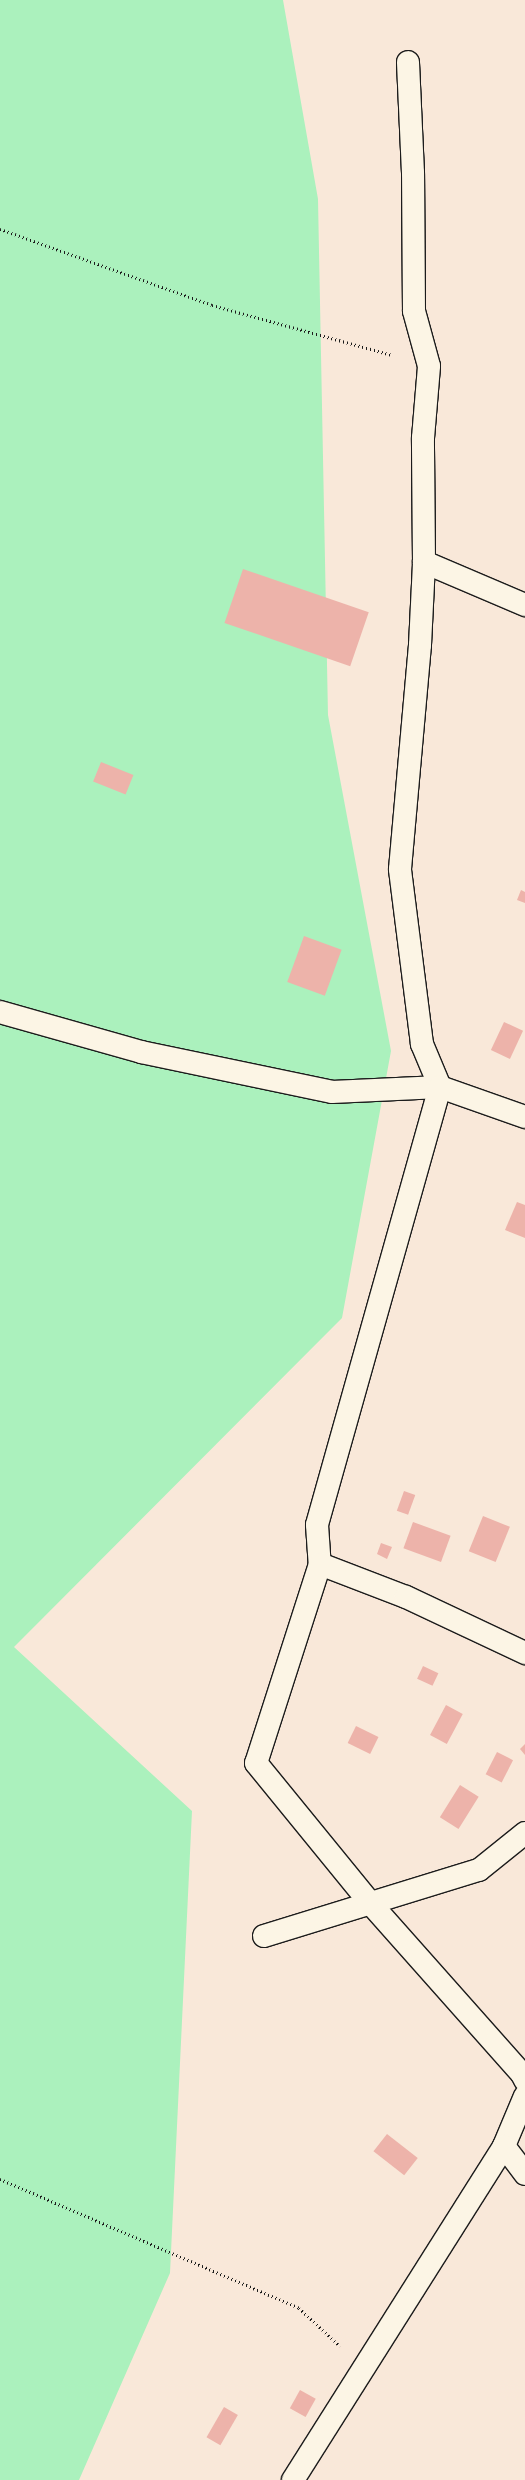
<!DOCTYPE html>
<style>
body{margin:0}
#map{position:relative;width:525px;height:2480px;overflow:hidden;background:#f9e8d9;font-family:Kalam,sans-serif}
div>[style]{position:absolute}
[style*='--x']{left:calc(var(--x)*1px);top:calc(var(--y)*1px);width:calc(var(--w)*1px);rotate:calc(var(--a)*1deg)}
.green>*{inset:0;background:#abf1bd}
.building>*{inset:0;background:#edb3aa;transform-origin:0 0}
.path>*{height:2.5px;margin-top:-1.25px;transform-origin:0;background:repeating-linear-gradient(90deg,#1c1c1c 0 1px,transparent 0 4px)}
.roads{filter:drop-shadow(1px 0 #1c1c1c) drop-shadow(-1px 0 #1c1c1c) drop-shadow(0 1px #1c1c1c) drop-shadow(0 -1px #1c1c1c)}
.minor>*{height:22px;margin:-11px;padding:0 11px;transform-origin:11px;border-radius:11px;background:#fcf5e5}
span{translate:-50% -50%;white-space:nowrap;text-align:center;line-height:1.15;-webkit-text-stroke:3px #fcf5e5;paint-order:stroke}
</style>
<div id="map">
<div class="green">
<i style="clip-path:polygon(0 0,283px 0,318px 199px,328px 715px,391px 1051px,342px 1318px,14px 1647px,192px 1811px,170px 2273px,79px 2480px,0 2480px)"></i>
</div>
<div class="building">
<i style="left:243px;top:569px;width:133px;height:57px;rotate:19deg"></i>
<i style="left:101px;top:762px;width:35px;height:21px;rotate:22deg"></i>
<i style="clip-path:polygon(521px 890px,525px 892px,525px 903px,517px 900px)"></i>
<i style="left:304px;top:936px;width:40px;height:49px;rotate:20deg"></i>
<i style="left:504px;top:1022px;width:21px;height:31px;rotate:25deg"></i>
<i style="clip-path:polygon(517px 1202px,525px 1205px,525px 1238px,505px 1230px)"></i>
<i style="left:404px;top:1491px;width:12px;height:21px;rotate:20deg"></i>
<i style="left:483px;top:1516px;width:29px;height:38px;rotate:22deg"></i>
<i style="left:413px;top:1522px;width:40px;height:28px;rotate:20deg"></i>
<i style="clip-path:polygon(381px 1543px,392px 1547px,387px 1559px,377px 1554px)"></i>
<i style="left:423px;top:1666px;width:17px;height:14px;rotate:25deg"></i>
<i style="left:446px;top:1705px;width:19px;height:34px;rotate:28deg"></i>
<i style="left:356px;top:1726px;width:25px;height:19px;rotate:26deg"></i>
<i style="clip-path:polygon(525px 1744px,525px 1755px,520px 1749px)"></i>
<i style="left:497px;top:1752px;width:18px;height:25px;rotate:27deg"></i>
<i style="left:460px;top:1785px;width:22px;height:38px;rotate:32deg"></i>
<i style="left:387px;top:2134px;width:39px;height:22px;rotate:38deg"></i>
<i style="left:300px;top:2390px;width:18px;height:21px;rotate:29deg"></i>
<i style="left:224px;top:2407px;width:16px;height:35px;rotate:30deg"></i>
</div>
<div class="path">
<i style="--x:0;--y:229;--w:225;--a:19.7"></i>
<i style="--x:212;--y:305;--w:187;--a:15.5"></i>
<i style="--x:0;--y:2179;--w:326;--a:23.3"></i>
<i style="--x:299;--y:2308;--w:56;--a:42.8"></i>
</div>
<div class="roads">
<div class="minor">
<i style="--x:424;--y:562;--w:110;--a:23.1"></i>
<i style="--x:0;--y:1012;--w:147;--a:15.8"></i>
<i style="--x:141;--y:1052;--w:195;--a:11.8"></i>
<i style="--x:332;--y:1092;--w:108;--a:-2.7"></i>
<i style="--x:440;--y:1087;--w:47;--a:-112.7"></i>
<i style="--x:422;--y:1044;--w:176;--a:-97.2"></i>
<i style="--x:400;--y:869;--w:225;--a:-84.9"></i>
<i style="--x:420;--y:645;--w:83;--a:-87.2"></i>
<i style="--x:424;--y:562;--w:124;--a:-90.5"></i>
<i style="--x:423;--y:438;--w:72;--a:-85.2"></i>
<i style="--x:429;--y:366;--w:57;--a:-105.3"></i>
<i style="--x:414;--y:311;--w:138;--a:-90.4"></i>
<i style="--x:413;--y:173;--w:111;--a:-92.6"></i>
<i style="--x:525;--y:1117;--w:90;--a:-160.6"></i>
<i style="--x:440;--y:1087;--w:455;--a:105.7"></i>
<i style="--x:317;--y:1525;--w:39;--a:86"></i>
<i style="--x:320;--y:1564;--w:209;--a:107.8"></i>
<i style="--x:256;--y:1763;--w:182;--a:50.8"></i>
<i style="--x:371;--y:1904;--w:227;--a:48.4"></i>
<i style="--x:522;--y:2074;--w:7;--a:63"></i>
<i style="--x:320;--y:1564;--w:92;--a:21"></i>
<i style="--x:406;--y:1597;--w:132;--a:25.2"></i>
<i style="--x:264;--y:1936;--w:225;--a:-17.1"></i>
<i style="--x:479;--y:1870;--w:59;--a:-38.8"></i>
<i style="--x:525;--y:2096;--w:54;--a:112.8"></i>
<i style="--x:504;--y:2146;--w:35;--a:53"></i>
<i style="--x:293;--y:2480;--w:395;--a:-57.7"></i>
</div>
</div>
</div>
